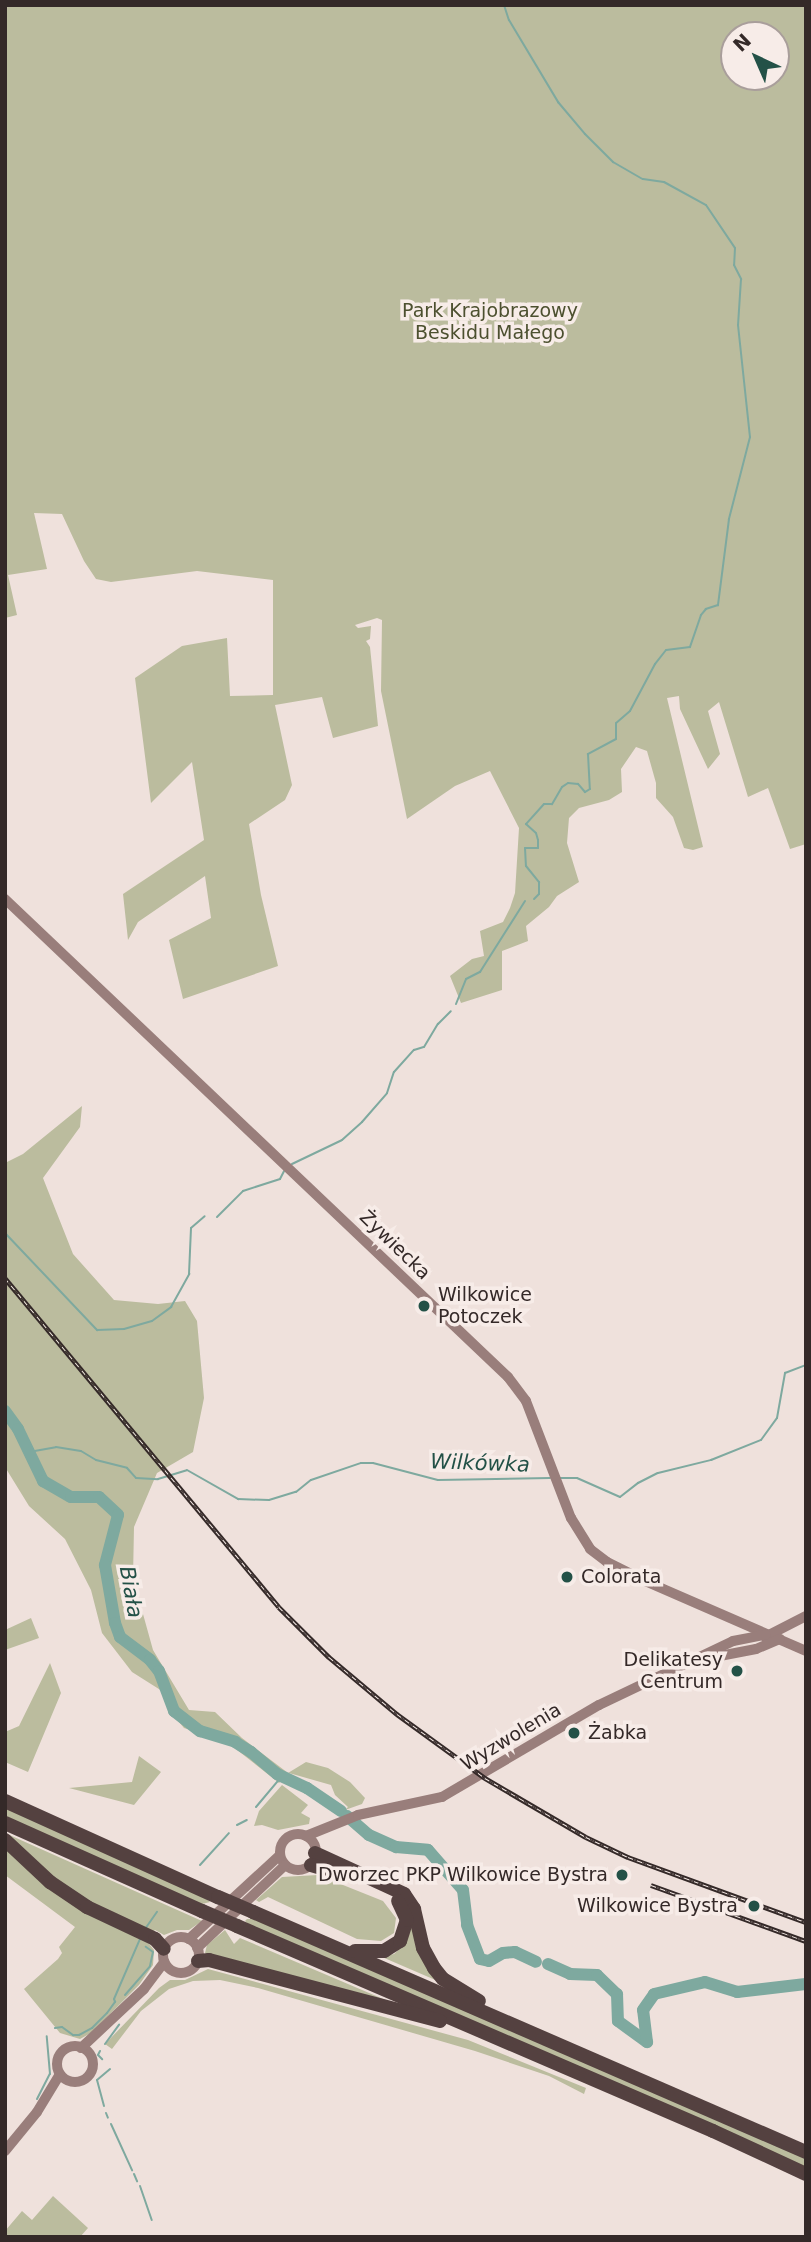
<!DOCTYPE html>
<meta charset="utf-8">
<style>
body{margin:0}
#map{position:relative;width:811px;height:2242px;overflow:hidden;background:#efe1dc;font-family:"DejaVu Sans",sans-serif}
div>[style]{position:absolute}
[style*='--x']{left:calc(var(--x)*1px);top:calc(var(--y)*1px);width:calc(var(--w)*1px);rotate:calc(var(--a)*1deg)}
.green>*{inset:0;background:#bbbc9e}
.stream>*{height:2px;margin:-1px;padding:0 1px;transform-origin:1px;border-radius:1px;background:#7ea99f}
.river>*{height:12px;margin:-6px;padding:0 6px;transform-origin:6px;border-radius:6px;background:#7ea99f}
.secondary>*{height:10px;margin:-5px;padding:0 5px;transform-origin:5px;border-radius:5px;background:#997e7b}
.secondary>.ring{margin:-5px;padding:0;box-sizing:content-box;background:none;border:10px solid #997e7b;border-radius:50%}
.highway>*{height:14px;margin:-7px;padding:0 7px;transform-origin:7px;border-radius:7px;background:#544140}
.rail>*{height:4.5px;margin-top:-2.25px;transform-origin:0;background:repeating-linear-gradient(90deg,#f7ece8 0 5px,#342928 0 10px);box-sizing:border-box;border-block:2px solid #342928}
.highway-bridge>*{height:14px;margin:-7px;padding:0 7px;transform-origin:7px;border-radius:7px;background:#544140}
.dots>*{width:19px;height:19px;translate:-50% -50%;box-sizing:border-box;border:4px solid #f7ece8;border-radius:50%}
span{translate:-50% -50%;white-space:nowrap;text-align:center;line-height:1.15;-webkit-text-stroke:7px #f7ece8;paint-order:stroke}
.park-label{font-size:19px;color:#4c502f}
.street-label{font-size:19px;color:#342928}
.poi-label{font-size:19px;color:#342928}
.left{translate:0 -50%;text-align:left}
.right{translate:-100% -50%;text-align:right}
.water-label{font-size:21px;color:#235147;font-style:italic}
.frame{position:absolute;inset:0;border:7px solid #342928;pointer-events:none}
.north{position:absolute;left:720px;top:21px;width:70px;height:70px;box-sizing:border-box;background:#f7ece8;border:2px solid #a99e9b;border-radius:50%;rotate:316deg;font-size:19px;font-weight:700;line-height:28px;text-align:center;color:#342928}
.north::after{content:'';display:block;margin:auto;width:24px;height:32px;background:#235147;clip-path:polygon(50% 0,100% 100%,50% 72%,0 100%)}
</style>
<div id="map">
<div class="green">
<i style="clip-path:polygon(evenodd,5px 5px,806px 5px,806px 844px,790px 849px,768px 788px,748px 797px,719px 702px,708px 711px,720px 754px,708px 769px,680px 709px,679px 696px,667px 698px,703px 847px,693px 850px,684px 848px,673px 817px,656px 798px,656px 783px,647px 751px,636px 747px,621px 769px,622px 792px,609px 800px,579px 808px,569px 818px,567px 843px,579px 882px,557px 896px,549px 907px,526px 926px,528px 941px,502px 951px,502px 990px,461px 1003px,450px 976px,472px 959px,484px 956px,480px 931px,503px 922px,510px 908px,515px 893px,519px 828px,490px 771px,455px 786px,407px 819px,381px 691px,382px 620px,377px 618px,355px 625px,358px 628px,371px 626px,370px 639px,366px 641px,370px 647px,378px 726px,333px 738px,322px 697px,275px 705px,292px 785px,285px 800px,249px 824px,261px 895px,278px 966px,183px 999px,169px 940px,211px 918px,205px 876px,138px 922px,128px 940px,123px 894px,204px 840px,192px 762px,151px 803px,135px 678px,182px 646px,227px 638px,230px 696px,273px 695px,273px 580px,197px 571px,111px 582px,96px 579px,84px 561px,62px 514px,34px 513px,47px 569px,8px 575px,17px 615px,5px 618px,5px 5px,734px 35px,776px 35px,776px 77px,734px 77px,734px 35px)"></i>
<i style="clip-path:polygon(82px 1106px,80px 1127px,43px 1178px,73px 1254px,114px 1300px,158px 1304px,185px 1301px,197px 1321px,204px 1398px,193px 1452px,157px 1473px,134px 1527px,133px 1578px,153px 1650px,189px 1710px,215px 1712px,242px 1738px,288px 1773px,306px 1762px,328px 1768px,350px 1782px,365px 1798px,362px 1804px,345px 1810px,348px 1807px,335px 1795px,331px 1785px,289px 1773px,279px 1783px,227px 1742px,184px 1728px,170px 1711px,162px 1691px,132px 1672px,102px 1633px,91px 1590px,65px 1539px,29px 1506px,5px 1467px,5px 1163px,23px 1154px)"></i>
<i style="clip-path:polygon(31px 1618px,39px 1638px,5px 1650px,5px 1630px)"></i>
<i style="clip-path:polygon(50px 1663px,61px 1693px,28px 1772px,5px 1762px,5px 1732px,19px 1726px)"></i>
<i style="clip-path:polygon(139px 1756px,161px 1772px,134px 1805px,69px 1788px,132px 1782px)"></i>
<i style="clip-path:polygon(282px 1785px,308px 1805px,301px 1813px,310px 1818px,309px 1824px,278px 1830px,262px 1825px,254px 1826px,259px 1811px)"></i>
<i style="clip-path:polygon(5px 1806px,203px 1895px,210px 1902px,198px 1905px,5px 1818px)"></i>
<i style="clip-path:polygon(5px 1833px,202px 1921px,189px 1930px,177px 1930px,164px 1935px,155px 1930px,152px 1933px,90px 1904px,58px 1883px)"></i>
<i style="clip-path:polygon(5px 1849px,147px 1941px,154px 1950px,153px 1965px,139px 1985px,91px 2033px,80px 2039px,60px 2033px,24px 1989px,58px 1959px,62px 1953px,59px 1947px,75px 1927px,5px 1875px)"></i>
<i style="clip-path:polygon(318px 1875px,383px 1901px,396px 1918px,394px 1933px,381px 1941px,357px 1939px,268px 1897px,259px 1902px,256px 1900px,282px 1877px)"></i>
<i style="clip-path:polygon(247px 1919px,257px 1919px,806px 2157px,806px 2169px,252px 1928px,245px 1921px)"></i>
<i style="clip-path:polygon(412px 1926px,440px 1982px,382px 1957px,394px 1954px,405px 1944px)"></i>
<i style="clip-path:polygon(225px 1930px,234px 1944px,240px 1938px,402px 2007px,205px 1953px,207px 1945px)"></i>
<i style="clip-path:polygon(208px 1969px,468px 2040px,586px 2088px,584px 2094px,549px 2076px,475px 2051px,258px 1988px,220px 1980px,193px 1981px,169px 1989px,141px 2011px,112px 2049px,105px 2044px,159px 1988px,170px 1980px,185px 1980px)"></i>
<i style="clip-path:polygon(53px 2196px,88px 2228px,80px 2237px,5px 2237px,5px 2231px,22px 2211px,32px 2220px)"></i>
</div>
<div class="stream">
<i style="--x:504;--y:5;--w:16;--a:72"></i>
<i style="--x:509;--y:20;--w:96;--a:59.1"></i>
<i style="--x:558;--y:102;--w:42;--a:49.8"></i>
<i style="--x:585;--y:134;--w:40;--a:45"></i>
<i style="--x:613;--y:162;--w:34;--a:30"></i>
<i style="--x:643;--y:179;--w:21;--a:8"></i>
<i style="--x:664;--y:182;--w:48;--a:28.7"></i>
<i style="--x:706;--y:205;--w:52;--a:56"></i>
<i style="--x:735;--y:248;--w:17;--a:93"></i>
<i style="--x:734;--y:265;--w:16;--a:63"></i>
<i style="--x:741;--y:279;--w:46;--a:93.7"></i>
<i style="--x:738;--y:325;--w:113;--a:83.9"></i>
<i style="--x:750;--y:437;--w:85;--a:104.4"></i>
<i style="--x:729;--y:519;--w:87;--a:97.3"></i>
<i style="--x:718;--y:605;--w:13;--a:162"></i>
<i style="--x:706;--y:609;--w:8;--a:130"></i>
<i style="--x:701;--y:615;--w:34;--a:109"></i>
<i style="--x:690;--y:647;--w:24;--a:173"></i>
<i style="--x:666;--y:650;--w:18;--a:128"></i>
<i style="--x:655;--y:664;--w:53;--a:118"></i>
<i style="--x:630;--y:711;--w:18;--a:139"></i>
<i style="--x:616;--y:723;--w:16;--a:90"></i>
<i style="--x:616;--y:739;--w:32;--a:152"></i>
<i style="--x:588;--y:754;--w:35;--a:87"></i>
<i style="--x:590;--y:789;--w:6;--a:149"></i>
<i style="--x:585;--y:792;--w:11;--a:-131"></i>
<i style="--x:578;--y:784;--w:10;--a:-174"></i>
<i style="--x:568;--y:783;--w:7;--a:146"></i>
<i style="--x:562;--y:787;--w:20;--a:120"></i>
<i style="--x:552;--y:804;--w:8;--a:180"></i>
<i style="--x:544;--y:804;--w:27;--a:132"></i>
<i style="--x:526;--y:824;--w:13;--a:42"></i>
<i style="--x:536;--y:833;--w:7;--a:74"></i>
<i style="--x:538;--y:840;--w:8;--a:90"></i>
<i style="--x:538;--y:848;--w:13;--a:180"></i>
<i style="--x:525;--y:848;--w:18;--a:87"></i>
<i style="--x:526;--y:866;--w:21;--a:51"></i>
<i style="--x:539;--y:882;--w:12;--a:90"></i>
<i style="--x:539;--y:894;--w:7;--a:135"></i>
<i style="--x:456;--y:1004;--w:27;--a:-68"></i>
<i style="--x:466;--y:979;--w:16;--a:-27"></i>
<i style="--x:480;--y:972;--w:84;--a:-57.6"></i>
<i style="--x:292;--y:1164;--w:55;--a:-25.6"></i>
<i style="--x:342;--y:1140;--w:27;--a:-42"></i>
<i style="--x:362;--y:1122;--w:38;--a:-49"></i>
<i style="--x:387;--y:1093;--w:22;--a:-72"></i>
<i style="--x:394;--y:1072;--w:30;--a:-48"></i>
<i style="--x:414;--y:1050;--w:10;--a:-17"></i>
<i style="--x:424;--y:1047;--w:27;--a:-59"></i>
<i style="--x:438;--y:1024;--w:18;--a:-45"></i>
<i style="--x:217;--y:1217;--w:37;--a:-45"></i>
<i style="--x:243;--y:1191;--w:39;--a:-18"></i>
<i style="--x:280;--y:1179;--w:9;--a:-63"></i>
<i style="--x:5;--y:1233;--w:134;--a:46.5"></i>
<i style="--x:97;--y:1330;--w:27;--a:-2"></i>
<i style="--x:124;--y:1329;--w:29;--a:-16"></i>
<i style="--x:152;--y:1321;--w:24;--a:-36"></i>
<i style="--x:171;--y:1307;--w:38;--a:-61"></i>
<i style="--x:189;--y:1274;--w:46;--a:-87.5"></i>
<i style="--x:191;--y:1228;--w:18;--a:-41"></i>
<i style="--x:29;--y:1452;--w:27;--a:-10"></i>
<i style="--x:56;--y:1447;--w:25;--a:9"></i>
<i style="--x:81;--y:1451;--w:17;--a:31"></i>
<i style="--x:96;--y:1460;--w:32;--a:14"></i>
<i style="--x:127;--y:1468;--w:13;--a:48"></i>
<i style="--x:136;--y:1478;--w:22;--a:3"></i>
<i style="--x:158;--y:1479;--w:30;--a:-17"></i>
<i style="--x:187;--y:1470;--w:59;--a:29.6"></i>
<i style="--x:238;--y:1499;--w:31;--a:2"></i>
<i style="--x:269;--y:1500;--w:28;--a:-17"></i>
<i style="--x:296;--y:1492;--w:19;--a:-39"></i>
<i style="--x:311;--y:1480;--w:53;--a:-18.8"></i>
<i style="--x:361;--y:1463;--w:12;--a:0"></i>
<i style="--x:373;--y:1463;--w:67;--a:14.7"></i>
<i style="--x:438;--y:1480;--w:112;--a:-1"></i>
<i style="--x:559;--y:1478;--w:18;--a:0"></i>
<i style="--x:577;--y:1478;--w:47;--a:23.8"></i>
<i style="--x:620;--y:1497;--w:23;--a:-38"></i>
<i style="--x:638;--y:1483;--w:22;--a:-27"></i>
<i style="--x:658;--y:1473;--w:55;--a:-13.8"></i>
<i style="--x:711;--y:1460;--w:54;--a:-21.8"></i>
<i style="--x:761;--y:1440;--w:27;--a:-54"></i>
<i style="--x:777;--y:1418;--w:46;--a:-79.9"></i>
<i style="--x:785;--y:1373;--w:22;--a:-21"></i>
<i style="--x:256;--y:1807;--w:40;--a:-50"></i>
<i style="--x:237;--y:1825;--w:11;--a:-27"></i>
<i style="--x:200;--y:1865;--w:43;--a:-47.8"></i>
<i style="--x:145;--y:1929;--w:21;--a:-55"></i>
<i style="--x:125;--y:1995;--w:38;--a:-49"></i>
<i style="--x:150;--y:1966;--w:14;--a:-78"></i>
<i style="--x:153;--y:1952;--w:9;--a:-144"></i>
<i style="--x:55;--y:2028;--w:7;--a:-8"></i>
<i style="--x:62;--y:2027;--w:14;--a:36"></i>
<i style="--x:73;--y:2035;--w:6;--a:0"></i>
<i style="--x:79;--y:2035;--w:15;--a:-28"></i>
<i style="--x:92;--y:2028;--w:21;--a:-45"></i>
<i style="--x:107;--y:2013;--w:14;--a:-54"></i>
<i style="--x:115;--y:2002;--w:3;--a:-108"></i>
<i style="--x:114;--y:1999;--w:65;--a:-66.6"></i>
<i style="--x:105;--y:2044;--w:24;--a:-54"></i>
<i style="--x:100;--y:2051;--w:4;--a:117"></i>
<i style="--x:98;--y:2055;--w:6;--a:45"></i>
<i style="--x:37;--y:2099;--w:28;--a:-63"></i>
<i style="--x:50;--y:2074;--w:38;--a:-95"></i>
<i style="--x:104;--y:2106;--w:27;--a:-105"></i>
<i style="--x:97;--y:2080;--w:17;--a:-40"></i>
<i style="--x:106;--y:2113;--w:5;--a:68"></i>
<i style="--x:111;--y:2124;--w:51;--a:65.5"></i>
<i style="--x:134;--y:2174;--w:8;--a:67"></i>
<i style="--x:140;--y:2186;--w:36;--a:71"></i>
</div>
<div class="river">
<i style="--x:5;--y:1411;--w:22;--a:54"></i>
<i style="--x:18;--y:1429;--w:58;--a:64.3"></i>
<i style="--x:43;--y:1481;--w:32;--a:30"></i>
<i style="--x:71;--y:1497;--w:28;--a:0"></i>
<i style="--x:99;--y:1497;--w:26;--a:43"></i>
<i style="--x:118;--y:1515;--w:52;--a:104.6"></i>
<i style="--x:105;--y:1565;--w:59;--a:80.2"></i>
<i style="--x:115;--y:1623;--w:15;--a:70"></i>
<i style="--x:120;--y:1637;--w:38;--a:37"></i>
<i style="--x:150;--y:1660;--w:14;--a:51"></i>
<i style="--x:159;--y:1671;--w:43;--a:69.4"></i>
<i style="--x:174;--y:1711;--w:33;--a:38"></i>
<i style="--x:200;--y:1731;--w:37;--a:17"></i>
<i style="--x:235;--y:1742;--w:19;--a:32"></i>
<i style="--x:251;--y:1752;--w:34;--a:40"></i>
<i style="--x:277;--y:1774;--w:33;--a:25"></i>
<i style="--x:307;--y:1788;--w:41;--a:34.1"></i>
<i style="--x:347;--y:1816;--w:29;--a:41"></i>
<i style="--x:369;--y:1835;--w:30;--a:24"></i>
<i style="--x:396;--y:1847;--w:32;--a:5"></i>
<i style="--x:428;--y:1850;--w:53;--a:48.8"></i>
<i style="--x:463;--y:1890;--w:35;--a:83"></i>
<i style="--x:467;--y:1925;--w:36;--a:69"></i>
<i style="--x:480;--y:1959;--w:9;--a:13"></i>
<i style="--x:489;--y:1961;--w:16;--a:-30"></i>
<i style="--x:503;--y:1953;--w:12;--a:-5"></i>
<i style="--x:515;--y:1952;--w:23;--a:25"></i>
<i style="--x:548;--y:1964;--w:24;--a:24"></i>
<i style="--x:570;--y:1974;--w:27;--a:2"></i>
<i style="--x:597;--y:1975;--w:28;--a:44"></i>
<i style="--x:617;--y:1994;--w:27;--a:88"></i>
<i style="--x:618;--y:2021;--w:36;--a:36"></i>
<i style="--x:647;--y:2042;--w:32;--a:-97"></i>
<i style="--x:643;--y:2010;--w:19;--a:-55"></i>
<i style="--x:654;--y:1994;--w:52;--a:-13.2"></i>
<i style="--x:705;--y:1982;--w:34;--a:17"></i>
<i style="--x:737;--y:1992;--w:69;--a:-6.6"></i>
</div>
<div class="secondary">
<i style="--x:5;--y:899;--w:694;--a:43.54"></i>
<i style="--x:508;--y:1377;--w:30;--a:53"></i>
<i style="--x:526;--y:1401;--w:125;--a:69"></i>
<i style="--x:571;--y:1518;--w:36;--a:58"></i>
<i style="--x:590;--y:1549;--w:21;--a:37"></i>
<i style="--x:607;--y:1562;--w:42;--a:26.6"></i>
<i style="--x:645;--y:1581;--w:176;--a:23.5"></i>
<i style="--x:765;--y:1637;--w:46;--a:-27.1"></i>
<i style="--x:704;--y:1659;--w:53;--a:-10.9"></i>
<i style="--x:756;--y:1649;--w:26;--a:-23"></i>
<i class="ring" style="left:280px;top:1834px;width:26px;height:26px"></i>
<i style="--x:306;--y:1836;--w:56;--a:-22"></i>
<i style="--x:358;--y:1815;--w:86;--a:-12.1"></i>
<i style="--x:442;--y:1797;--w:182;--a:-30.4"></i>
<i style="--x:599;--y:1705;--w:148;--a:-25.5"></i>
<i style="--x:733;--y:1641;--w:33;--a:-11"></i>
<i class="ring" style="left:163px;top:1937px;width:26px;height:26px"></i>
<i style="--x:189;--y:1939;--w:124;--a:-42.7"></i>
<i style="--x:197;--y:1948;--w:121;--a:-43.3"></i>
<i class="ring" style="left:57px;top:2046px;width:26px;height:26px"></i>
<i style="--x:81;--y:2048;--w:86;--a:-43.1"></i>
<i style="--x:144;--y:1989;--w:34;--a:-53"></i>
<i style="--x:5;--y:2151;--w:50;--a:-50.6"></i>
<i style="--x:37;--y:2112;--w:44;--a:-58.8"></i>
</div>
<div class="highway">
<i style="--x:5;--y:1801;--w:234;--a:24.3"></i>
<i style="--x:5;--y:1823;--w:216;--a:24.1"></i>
<i style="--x:5;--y:1840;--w:62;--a:43"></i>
<i style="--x:50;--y:1882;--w:45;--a:34"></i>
<i style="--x:87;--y:1907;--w:75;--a:25.2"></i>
<i style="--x:155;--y:1939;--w:13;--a:48"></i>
<i style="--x:315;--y:1853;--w:98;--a:24.7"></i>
<i style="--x:404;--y:1894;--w:18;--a:56"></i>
<i style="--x:414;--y:1909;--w:40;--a:77"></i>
<i style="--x:423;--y:1948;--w:23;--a:61"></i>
<i style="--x:434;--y:1968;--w:14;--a:51"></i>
<i style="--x:443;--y:1979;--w:42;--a:31.4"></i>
<i style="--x:311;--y:1865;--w:26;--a:16"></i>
<i style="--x:253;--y:1912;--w:603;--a:23.46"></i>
<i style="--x:237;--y:1926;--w:518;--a:23.3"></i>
<i style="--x:713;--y:2131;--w:102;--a:24.8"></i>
<i style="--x:355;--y:1951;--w:29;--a:0"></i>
<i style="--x:384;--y:1951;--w:19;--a:-32"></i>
<i style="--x:400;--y:1941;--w:22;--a:-72"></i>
<i style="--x:407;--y:1920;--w:21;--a:-115"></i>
<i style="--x:198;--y:1961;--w:11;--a:-5"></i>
<i style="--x:209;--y:1960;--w:239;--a:14.8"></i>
</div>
<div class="rail">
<i style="--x:5;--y:1278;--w:428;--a:50.2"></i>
<i style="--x:279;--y:1607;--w:71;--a:45"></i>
<i style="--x:329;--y:1657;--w:89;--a:40"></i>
<i style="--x:397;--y:1714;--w:109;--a:36"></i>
<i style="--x:485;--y:1778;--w:117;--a:30.3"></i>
<i style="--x:586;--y:1837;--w:47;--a:25.5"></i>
<i style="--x:628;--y:1857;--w:189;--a:20.1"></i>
<i style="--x:651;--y:1885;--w:165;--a:19.9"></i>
</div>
<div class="highway-bridge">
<i style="--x:218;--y:1897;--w:38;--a:23"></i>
<i style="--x:202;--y:1911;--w:38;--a:23"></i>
</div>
<div class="dots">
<i style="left:424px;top:1306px;background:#235147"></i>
<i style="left:567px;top:1577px;background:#235147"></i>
<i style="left:737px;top:1671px;background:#235147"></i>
<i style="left:574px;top:1733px;background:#235147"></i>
<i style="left:622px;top:1875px;background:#235147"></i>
<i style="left:754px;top:1906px;background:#235147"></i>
</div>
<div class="park-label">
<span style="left:490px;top:322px">Park Krajobrazowy<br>Beskidu Małego</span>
</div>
<div class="street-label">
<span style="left:395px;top:1245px;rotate:44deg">Żywiecka</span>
<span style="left:511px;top:1737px;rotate:-31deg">Wyzwolenia</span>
</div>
<div class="poi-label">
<span class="left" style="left:438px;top:1306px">Wilkowice<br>Potoczek</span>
<span class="left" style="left:581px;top:1577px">Colorata</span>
<span class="right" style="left:723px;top:1671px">Delikatesy<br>Centrum</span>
<span class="left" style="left:588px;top:1733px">Żabka</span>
<span class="right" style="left:608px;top:1875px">Dworzec PKP Wilkowice Bystra</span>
<span class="right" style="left:738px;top:1906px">Wilkowice Bystra</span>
</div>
<div class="water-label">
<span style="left:480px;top:1463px;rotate:2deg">Wilkówka</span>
<span style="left:131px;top:1592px;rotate:80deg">Biała</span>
</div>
<div class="frame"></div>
<div class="north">N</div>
</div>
